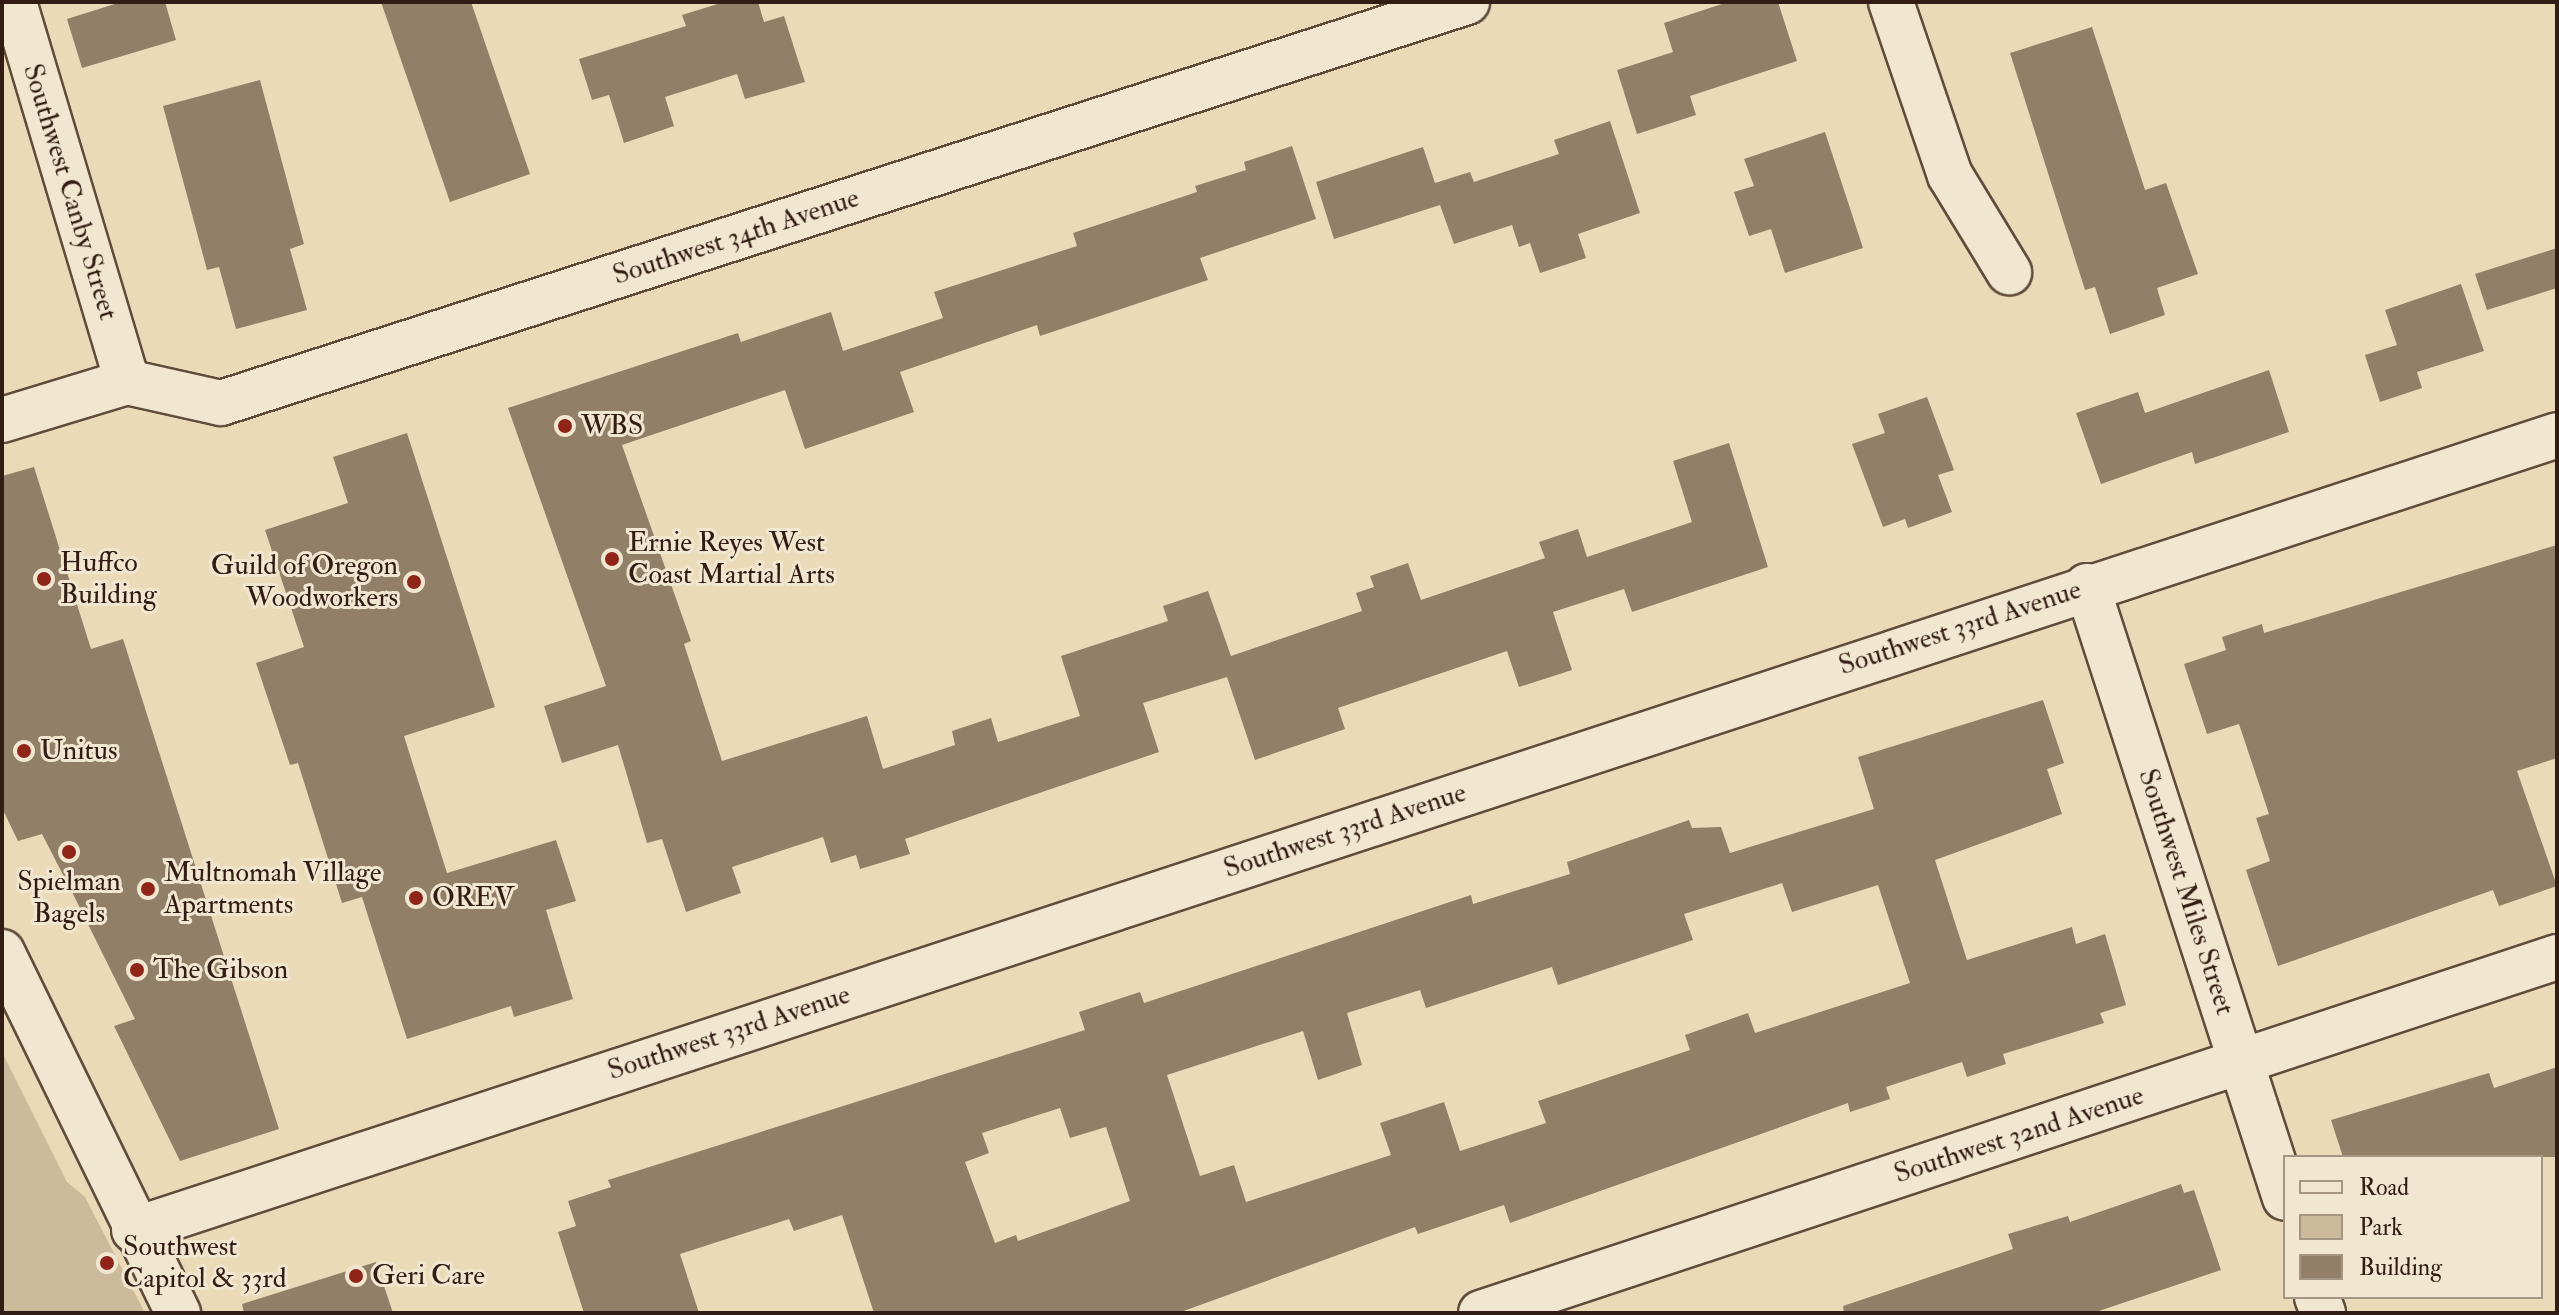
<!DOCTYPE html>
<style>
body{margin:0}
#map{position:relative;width:2559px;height:1315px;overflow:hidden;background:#eadab7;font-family:"IM FELL Double Pica",serif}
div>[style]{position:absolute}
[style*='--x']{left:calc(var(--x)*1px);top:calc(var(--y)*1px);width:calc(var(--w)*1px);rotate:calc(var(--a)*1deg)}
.green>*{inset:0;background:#cbba9b}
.building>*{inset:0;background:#927f68}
.roads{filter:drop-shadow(2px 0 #614c3c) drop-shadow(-2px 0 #614c3c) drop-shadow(0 2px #614c3c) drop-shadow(0 -2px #614c3c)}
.minor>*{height:44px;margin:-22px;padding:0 22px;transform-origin:22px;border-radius:22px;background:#f1e7d0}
.tertiary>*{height:44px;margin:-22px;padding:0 22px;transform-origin:22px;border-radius:22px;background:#f1e7d0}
.dots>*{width:22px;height:22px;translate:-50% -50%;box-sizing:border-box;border:4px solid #f1e7d0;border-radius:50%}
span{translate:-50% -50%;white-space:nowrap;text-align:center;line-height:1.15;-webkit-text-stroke:6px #f1e7d0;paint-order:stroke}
.street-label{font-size:28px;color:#331c13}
.poi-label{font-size:28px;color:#331c13}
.left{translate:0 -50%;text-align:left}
.right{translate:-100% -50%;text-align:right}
.frame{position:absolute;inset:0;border:4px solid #331c13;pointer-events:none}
.legend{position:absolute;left:2283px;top:1155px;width:260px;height:144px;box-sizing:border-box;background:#f1e7d0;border:2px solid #a59684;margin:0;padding:10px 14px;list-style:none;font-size:24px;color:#331c13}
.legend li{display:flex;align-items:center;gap:16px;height:40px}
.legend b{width:40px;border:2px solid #a59684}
</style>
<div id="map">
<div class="green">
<i style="clip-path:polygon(2px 1052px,67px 1182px,85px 1197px,145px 1313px,2px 1313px)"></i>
</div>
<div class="building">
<i style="clip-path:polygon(121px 2px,165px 2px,176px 40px,82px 68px,67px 19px)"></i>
<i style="clip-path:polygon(381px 2px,471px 2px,530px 174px,450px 202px)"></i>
<i style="clip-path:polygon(724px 2px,758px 2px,764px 22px,784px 16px,805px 82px,745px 99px,737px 74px,665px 97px,674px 126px,624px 143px,609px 95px,592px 100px,579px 59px,686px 26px,682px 15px)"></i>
<i style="clip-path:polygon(1728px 2px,1778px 2px,1797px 61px,1690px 96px,1696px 115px,1637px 134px,1617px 70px,1673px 52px,1664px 23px)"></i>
<i style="clip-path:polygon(2092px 27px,2145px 190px,2166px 183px,2198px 274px,2157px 288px,2165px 315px,2110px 334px,2095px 287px,2085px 290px,2010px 53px)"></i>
<i style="clip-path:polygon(260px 80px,304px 244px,290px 249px,307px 310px,236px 329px,219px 267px,207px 270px,163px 106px)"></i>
<i style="clip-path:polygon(1610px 121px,1640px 213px,1578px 234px,1586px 258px,1540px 273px,1530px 243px,1519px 247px,1512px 225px,1454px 244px,1440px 205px,1334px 239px,1316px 182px,1423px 147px,1435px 183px,1470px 172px,1474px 182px,1559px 154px,1554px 140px)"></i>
<i style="clip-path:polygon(1825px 132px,1863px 248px,1785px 273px,1771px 229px,1749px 236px,1734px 192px,1754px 186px,1744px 159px)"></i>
<i style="clip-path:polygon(1292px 146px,1316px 219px,1200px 258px,1208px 280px,1040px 336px,1037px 325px,900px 372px,914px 412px,805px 449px,785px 390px,622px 445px,691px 641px,684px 644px,722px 761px,867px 716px,883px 769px,955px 745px,952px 731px,991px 718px,998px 742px,1080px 716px,1061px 656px,1168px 621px,1163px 606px,1208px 591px,1231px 656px,1362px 611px,1356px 593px,1374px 587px,1370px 576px,1408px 563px,1421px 600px,1545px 558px,1539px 542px,1578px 529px,1587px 557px,1692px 522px,1673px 461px,1729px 443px,1768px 567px,1632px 612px,1624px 589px,1553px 612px,1572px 670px,1519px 687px,1507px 651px,1338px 708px,1345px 729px,1255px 760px,1227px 677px,1143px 703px,1159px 752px,905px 839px,910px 854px,860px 869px,856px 855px,831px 863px,823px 837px,732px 867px,741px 893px,686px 912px,662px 839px,647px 843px,618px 745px,562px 763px,544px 706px,606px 686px,508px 408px,738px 333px,741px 342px,831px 312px,843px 351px,943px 318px,934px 292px,1077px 246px,1073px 233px,1197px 192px,1195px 186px,1246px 170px,1244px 162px)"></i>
<i style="clip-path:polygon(2557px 248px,2557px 288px,2487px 310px,2475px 274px)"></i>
<i style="clip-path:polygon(2461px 284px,2484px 351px,2417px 372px,2422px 388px,2380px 402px,2365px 355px,2397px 345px,2385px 310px)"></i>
<i style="clip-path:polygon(2269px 370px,2289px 432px,2195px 464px,2192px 452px,2101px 484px,2076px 413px,2138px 392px,2145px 413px)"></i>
<i style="clip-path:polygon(1927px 397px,1954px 470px,1938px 475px,1952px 512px,1908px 528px,1905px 519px,1883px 527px,1852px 444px,1885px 433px,1878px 414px)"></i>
<i style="clip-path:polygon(407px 433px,495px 707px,404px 736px,447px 873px,556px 840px,576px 901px,546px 910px,573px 999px,514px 1017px,511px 1006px,407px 1039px,362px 897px,342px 903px,298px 763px,290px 765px,256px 663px,304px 647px,265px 530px,348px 503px,333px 457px)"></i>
<i style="clip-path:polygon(34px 467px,91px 649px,123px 639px,279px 1129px,180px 1161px,114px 1026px,135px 1019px,74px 896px,42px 834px,18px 841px,2px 808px,2px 476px)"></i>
<i style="clip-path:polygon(2557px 545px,2557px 758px,2517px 771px,2557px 886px,2499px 906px,2493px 890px,2278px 966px,2246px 870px,2270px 861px,2256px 818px,2269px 814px,2239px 724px,2207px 734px,2184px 664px,2226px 650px,2222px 637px,2262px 624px,2264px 633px)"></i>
<i style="clip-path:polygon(evenodd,2043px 700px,2064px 763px,2047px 769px,2062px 814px,1935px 860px,1967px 960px,2072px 927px,2076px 944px,2105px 934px,2126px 1005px,2100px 1013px,2104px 1023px,2003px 1054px,2006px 1064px,1967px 1077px,1962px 1062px,1886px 1087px,1890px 1099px,1850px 1112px,1848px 1103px,1510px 1223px,1504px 1205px,1418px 1234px,1415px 1227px,1178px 1313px,874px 1313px,842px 1215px,794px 1231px,789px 1219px,680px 1254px,699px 1313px,584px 1313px,558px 1232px,576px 1226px,568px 1201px,611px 1187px,608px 1180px,1085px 1030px,1079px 1012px,1140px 992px,1144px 1003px,1471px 895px,1473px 904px,1570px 874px,1567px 862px,1689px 820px,1692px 828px,1721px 827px,1730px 853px,1874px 809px,1858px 757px,2043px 700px,1782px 883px,1792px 912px,1878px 885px,1910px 983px,1755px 1033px,1748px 1013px,1685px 1035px,1690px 1050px,1538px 1101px,1546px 1123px,1460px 1151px,1444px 1102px,1380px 1123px,1391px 1155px,1246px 1202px,1234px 1165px,1200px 1176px,1167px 1075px,1303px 1031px,1318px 1080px,1362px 1065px,1347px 1013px,1420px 990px,1426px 1008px,1552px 967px,1558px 985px,1693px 940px,1684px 914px,1782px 883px,2043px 700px,1060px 1108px,1070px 1138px,1106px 1127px,1130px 1201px,1018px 1241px,1016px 1235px,995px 1243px,965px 1162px,989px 1153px,982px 1133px,1060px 1108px)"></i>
<i style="clip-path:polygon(2557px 1067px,2557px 1157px,2343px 1157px,2331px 1120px,2489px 1073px,2494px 1088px)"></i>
<i style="clip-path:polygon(2181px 1184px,2184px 1193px,2194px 1190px,2221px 1270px,2093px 1313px,1844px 1313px,1843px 1306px,2013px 1249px,2008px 1234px,2068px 1216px,2070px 1222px)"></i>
<i style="clip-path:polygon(376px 1262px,393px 1313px,244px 1313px,242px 1304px)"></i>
</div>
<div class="roads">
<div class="minor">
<i style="--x:14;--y:2;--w:396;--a:73.4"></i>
<i style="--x:1891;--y:2;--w:183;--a:71.2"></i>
<i style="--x:1950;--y:175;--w:114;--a:58.7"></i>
<i style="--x:2;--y:420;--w:131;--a:-16.9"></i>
<i style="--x:127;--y:382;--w:96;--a:12.6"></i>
<i style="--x:221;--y:403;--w:1309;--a:-17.84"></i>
<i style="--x:2087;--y:586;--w:643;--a:72.07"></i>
<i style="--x:134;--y:1230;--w:2550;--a:-18.16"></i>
<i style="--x:2317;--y:1297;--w:17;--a:69"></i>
<i style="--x:1481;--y:1313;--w:1133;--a:-18.31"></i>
</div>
<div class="tertiary">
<i style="--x:2;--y:952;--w:402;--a:64"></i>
</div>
</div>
<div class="dots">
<i style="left:565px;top:426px;background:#8f2418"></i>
<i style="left:612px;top:559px;background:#8f2418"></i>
<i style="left:44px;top:579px;background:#8f2418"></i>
<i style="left:414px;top:582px;background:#8f2418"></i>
<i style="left:24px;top:751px;background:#8f2418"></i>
<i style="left:69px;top:852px;background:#8f2418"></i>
<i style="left:148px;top:889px;background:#8f2418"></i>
<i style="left:416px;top:898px;background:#8f2418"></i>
<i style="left:137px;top:970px;background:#8f2418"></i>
<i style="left:107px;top:1263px;background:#8f2418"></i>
<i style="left:356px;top:1276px;background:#8f2418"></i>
</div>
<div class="street-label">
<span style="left:70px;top:192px;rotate:73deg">Southwest Canby Street</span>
<span style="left:736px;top:237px;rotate:-18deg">Southwest 34th Avenue</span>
<span style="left:1960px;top:628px;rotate:-18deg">Southwest 33rd Avenue</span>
<span style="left:1345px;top:831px;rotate:-18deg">Southwest 33rd Avenue</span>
<span style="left:2186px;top:892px;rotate:72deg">Southwest Miles Street</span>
<span style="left:729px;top:1033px;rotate:-18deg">Southwest 33rd Avenue</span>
<span style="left:2019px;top:1135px;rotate:-18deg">Southwest 32nd Avenue</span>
</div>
<div class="poi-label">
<span class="left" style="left:581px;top:426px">WBS</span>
<span class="left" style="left:628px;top:559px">Ernie Reyes West<br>Coast Martial Arts</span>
<span class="left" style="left:60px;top:579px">Huffco<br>Building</span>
<span class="right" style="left:398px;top:582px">Guild of Oregon<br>Woodworkers</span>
<span class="left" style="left:40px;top:751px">Unitus</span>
<span class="left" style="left:164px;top:889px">Multnomah Village<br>Apartments</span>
<span style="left:69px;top:898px">Spielman<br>Bagels</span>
<span class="left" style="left:432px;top:898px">OREV</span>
<span class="left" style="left:153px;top:970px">The Gibson</span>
<span class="left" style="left:123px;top:1263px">Southwest<br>Capitol &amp; 33rd</span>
<span class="left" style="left:372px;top:1276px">Geri Care</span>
</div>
<div class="frame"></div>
<ul class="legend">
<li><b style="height:10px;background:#f1e7d0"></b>Road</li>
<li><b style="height:22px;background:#cbba9b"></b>Park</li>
<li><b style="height:22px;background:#927f68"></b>Building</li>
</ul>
</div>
